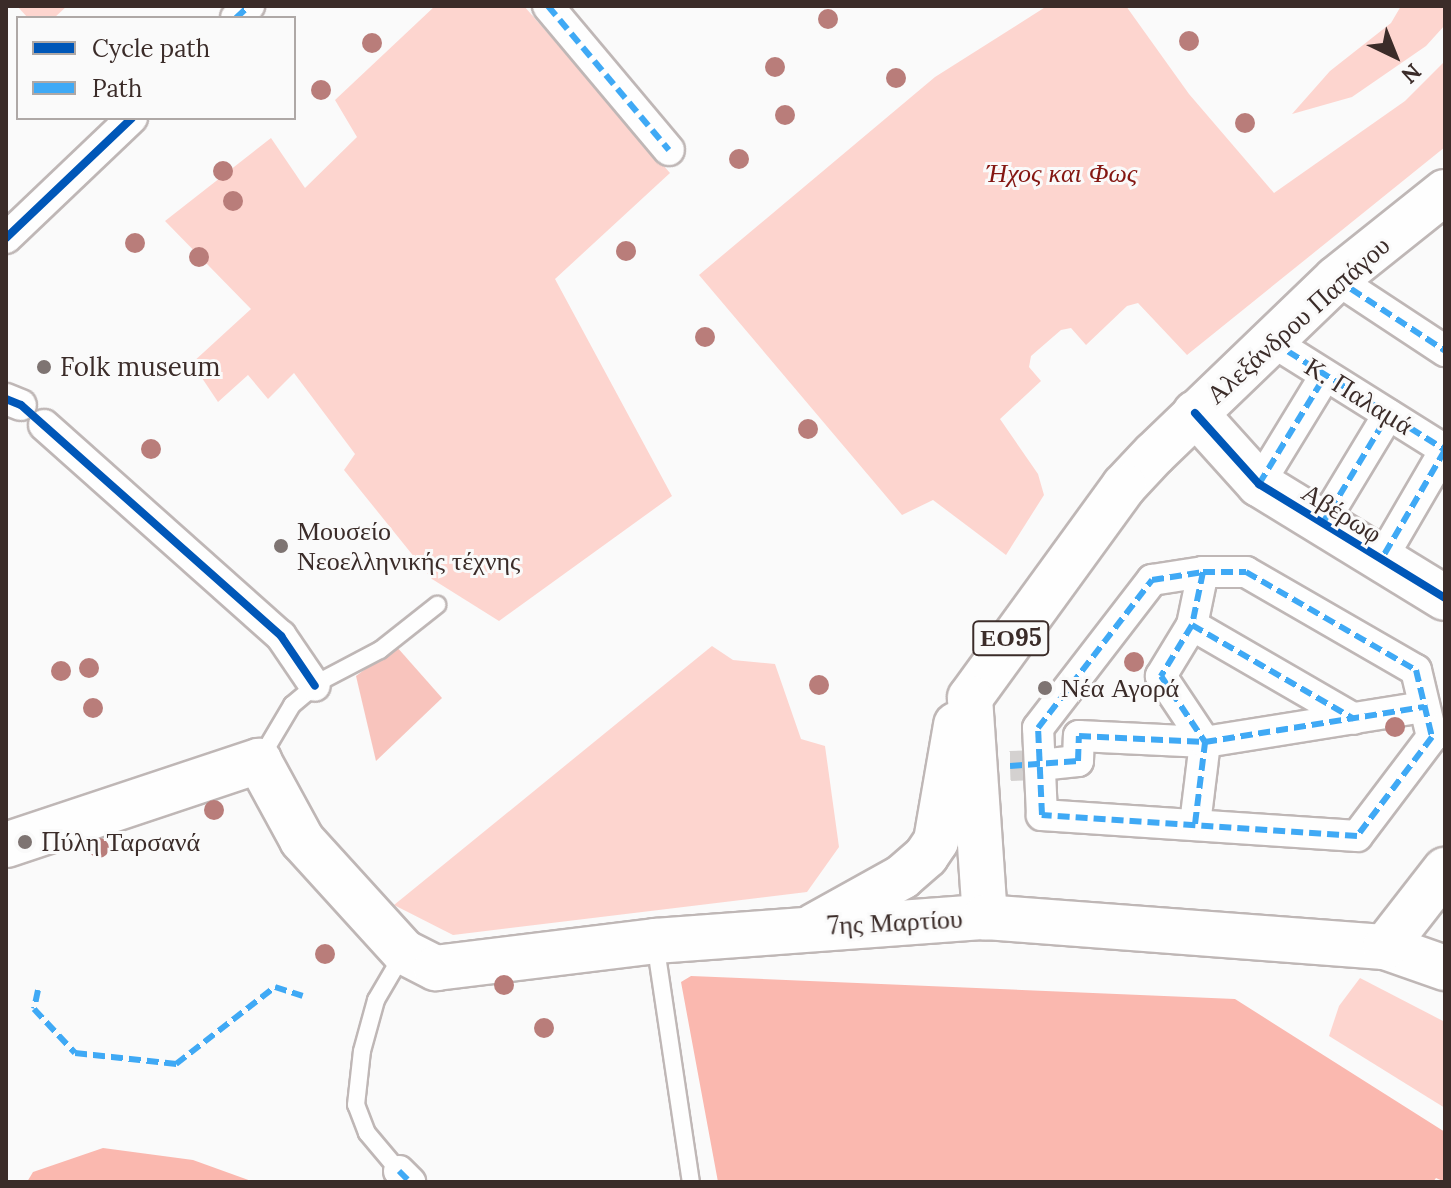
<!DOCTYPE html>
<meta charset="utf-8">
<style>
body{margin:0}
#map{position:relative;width:1451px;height:1188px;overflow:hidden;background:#fafafa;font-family:Lora,serif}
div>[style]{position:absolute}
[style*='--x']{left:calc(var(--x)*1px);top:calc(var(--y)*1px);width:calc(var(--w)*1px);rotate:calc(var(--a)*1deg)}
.green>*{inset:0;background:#fdd5cf}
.forest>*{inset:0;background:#f8c4bd}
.water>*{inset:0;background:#fab8af}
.street-tunnel>*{height:30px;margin-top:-15px;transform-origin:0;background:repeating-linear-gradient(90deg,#d4d1d0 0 30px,transparent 0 45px)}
.roads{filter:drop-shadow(2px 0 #bfb7b6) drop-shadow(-2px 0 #bfb7b6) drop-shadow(0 2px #bfb7b6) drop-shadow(0 -2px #bfb7b6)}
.lane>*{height:16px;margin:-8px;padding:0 8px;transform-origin:8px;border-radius:8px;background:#fefefe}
.street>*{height:30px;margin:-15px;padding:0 15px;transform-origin:15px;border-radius:15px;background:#fefefe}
.secondary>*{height:44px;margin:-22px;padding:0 22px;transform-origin:22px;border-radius:22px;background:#fefefe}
.primary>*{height:44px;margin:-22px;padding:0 22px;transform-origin:22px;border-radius:22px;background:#fefefe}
.quiet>*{height:6px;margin-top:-3px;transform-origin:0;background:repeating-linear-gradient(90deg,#3fa9f5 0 12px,transparent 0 18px)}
.cycleway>*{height:8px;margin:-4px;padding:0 4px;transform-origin:4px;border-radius:4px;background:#0057b8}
.trees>*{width:20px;height:20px;margin:-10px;border-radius:50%;background:#b97d7a}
.dots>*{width:22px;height:22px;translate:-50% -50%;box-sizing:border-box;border:4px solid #fafafa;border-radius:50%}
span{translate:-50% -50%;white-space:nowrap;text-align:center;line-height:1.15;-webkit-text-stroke:6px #fafafa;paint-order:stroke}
.shield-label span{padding:2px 6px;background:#fafafa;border:2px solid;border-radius:6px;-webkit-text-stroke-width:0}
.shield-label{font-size:24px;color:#3b2c29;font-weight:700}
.park-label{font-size:26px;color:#841712;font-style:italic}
.street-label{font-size:26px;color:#3b2c29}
.poi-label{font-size:26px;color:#3b2c29}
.left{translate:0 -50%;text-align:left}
.frame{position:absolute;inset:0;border:8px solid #3b2c29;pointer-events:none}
.legend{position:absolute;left:16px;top:16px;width:280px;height:104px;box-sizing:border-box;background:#fafafa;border:2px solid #aea8a6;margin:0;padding:10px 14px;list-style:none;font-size:24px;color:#3b2c29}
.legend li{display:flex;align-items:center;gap:16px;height:40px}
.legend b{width:40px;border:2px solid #aea8a6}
.north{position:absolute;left:1355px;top:16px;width:80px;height:80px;-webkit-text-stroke:6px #fafafa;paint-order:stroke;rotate:137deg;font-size:22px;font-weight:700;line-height:32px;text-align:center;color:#3b2c29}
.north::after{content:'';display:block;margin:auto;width:28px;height:36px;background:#3b2c29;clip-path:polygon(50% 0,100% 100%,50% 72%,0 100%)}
</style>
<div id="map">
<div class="green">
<i style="clip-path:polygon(17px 6px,67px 6px,54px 18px,28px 18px)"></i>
<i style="clip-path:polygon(435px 6px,524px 6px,670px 173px,555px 279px,672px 496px,499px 621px,432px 579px,344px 470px,355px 454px,294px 373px,268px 399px,248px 375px,218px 402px,192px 363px,251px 309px,165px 221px,271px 138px,305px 188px,357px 137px,335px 100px)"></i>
<i style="clip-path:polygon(1047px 6px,1126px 6px,1189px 94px,1274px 193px,1405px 101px,1445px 61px,1445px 147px,1187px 355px,1138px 303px,1127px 306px,1086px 345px,1071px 328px,1061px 330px,1031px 356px,1029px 367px,1041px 381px,1000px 419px,1038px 474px,1044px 495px,1006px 555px,933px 500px,902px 515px,699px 275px,935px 77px)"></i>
<i style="clip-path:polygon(1401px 6px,1445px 6px,1445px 25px,1426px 46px,1352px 97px,1292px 114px,1330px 71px,1391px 23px)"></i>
<i style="clip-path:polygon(712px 646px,733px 660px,775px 664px,801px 739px,825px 746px,839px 847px,807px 892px,453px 935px,394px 905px)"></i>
<i style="clip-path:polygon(1360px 978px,1445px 1022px,1445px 1108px,1329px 1036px,1339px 1006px)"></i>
</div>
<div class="forest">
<i style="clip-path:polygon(396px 646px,442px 698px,376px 761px,356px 676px)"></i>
</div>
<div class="water">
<i style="clip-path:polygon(691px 976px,1235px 999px,1445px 1132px,1445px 1182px,1436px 1178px,1433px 1182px,718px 1182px,681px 982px)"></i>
<i style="clip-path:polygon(103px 1148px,193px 1160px,254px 1182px,27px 1182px,33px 1172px)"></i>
</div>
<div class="street-tunnel">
<i style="--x:1010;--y:766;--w:30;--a:-2"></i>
</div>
<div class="roads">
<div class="lane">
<i style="--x:260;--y:759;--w:63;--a:-59.3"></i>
<i style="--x:292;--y:705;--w:35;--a:-40"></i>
<i style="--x:319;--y:682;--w:69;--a:-27.7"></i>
<i style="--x:380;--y:650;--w:73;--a:-38.3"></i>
<i style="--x:655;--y:942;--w:243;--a:81.5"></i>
<i style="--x:399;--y:1171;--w:50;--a:-130.1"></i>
<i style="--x:367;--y:1133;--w:30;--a:-111"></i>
<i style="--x:356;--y:1105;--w:54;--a:-83.7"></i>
<i style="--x:362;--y:1051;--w:53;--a:-74.6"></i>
<i style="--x:376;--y:1000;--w:53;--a:-59.6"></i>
</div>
<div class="street">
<i style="--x:548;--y:6;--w:188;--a:50"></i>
<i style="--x:236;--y:18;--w:18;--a:-43"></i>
<i style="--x:6;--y:238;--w:174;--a:-43.6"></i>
<i style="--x:1336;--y:279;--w:131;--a:33.4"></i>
<i style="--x:1273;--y:342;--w:203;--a:32.1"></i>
<i style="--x:1445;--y:450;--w:127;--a:120.2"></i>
<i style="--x:6;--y:399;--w:16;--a:22"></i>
<i style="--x:44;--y:425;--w:317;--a:41.7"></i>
<i style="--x:281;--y:636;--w:60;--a:55.8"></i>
<i style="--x:1259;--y:484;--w:127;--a:-58.6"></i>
<i style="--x:1321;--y:526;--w:130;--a:-58.9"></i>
<i style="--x:1203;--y:572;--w:43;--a:0"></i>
<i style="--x:1246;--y:572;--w:196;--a:30"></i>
<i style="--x:1416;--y:670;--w:69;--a:76.6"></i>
<i style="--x:1432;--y:737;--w:124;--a:127.1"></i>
<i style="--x:1357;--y:836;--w:316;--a:-176.2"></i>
<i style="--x:1042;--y:815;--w:87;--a:-92.6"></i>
<i style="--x:1038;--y:728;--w:187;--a:-52.4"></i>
<i style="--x:1152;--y:580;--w:52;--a:-8.9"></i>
<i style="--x:1203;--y:572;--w:54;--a:101.7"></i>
<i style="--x:1192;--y:625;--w:60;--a:121.3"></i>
<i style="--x:1161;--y:676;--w:79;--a:56.3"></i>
<i style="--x:1192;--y:625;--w:187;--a:30.1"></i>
<i style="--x:1040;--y:765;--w:38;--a:-6"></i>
<i style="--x:1078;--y:761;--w:25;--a:-88"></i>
<i style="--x:1079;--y:736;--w:126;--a:2.7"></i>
<i style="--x:1195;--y:824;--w:83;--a:-83"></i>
<i style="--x:1205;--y:742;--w:222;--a:-9.1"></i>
<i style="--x:399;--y:1171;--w:16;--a:45"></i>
</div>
<div class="secondary">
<i style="--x:1195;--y:413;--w:96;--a:48"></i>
<i style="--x:1259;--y:484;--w:218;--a:31.5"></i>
<i style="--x:6;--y:845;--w:267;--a:-18.4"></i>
<i style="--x:259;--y:761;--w:90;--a:61.4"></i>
<i style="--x:302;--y:840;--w:151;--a:47.7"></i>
<i style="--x:404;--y:952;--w:36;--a:27"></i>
<i style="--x:436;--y:968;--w:221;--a:-7"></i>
<i style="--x:655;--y:941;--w:331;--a:-4.2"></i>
<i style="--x:1385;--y:947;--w:64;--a:19.3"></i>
</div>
<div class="primary">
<i style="--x:1445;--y:192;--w:139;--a:141.4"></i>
<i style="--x:1336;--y:279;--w:252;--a:136.1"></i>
<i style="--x:1154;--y:454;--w:44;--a:133.2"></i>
<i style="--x:1124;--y:486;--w:262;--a:126"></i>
<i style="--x:970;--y:698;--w:220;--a:86.1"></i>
<i style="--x:985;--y:917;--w:401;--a:4.3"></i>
<i style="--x:1385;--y:947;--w:98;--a:-52.1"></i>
<i style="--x:814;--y:926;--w:101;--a:-29.1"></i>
<i style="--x:902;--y:877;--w:32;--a:-41"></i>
<i style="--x:926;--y:856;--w:18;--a:-56"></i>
<i style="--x:936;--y:841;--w:118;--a:-80.2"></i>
</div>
</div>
<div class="quiet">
<i style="--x:548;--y:6;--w:188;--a:50"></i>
<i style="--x:236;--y:18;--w:18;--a:-43"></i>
<i style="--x:1336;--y:279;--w:131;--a:33.4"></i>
<i style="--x:1273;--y:342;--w:203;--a:32.1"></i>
<i style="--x:1445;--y:450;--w:127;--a:120.2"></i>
<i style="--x:1259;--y:484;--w:127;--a:-58.6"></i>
<i style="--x:1321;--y:526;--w:130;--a:-58.9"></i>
<i style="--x:1203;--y:572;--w:43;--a:0"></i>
<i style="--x:1246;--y:572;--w:196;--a:30"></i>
<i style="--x:1416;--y:670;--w:69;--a:76.6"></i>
<i style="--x:1432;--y:737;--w:124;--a:127.1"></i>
<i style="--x:1357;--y:836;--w:316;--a:-176.2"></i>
<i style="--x:1042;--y:815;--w:87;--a:-92.6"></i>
<i style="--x:1038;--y:728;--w:187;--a:-52.4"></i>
<i style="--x:1152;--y:580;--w:52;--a:-8.9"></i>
<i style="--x:1203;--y:572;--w:54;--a:101.7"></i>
<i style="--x:1192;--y:625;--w:60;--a:121.3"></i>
<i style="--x:1161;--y:676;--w:79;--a:56.3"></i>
<i style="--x:1192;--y:625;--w:187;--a:30.1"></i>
<i style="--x:1010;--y:766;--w:68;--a:-4.2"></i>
<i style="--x:1078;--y:761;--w:25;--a:-88"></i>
<i style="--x:1079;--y:736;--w:126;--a:2.7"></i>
<i style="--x:1195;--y:824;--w:83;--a:-83"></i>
<i style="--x:1205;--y:742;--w:222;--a:-9.1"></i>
<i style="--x:38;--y:990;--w:19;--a:102"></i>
<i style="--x:34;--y:1009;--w:60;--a:47"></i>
<i style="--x:75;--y:1053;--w:102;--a:6.2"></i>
<i style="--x:176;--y:1064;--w:125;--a:-37.9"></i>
<i style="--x:275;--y:987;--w:29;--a:18"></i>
<i style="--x:399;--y:1171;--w:16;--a:45"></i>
</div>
<div class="cycleway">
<i style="--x:6;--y:238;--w:174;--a:-43.6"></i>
<i style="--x:6;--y:399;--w:16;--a:22"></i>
<i style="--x:21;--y:405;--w:348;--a:41.6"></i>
<i style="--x:281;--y:636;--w:60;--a:55.8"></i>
<i style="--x:1195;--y:413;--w:96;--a:48"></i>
<i style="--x:1259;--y:484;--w:218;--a:31.5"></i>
</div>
<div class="trees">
<i style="left:828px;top:19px"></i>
<i style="left:1189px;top:41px"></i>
<i style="left:372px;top:43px"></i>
<i style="left:775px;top:67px"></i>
<i style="left:896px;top:78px"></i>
<i style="left:321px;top:90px"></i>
<i style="left:785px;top:115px"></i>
<i style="left:1245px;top:123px"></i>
<i style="left:739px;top:159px"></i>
<i style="left:223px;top:171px"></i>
<i style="left:233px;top:201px"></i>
<i style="left:135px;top:243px"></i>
<i style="left:626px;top:251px"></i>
<i style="left:199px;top:257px"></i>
<i style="left:705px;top:337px"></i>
<i style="left:808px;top:429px"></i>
<i style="left:151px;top:449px"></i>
<i style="left:1134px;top:662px"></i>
<i style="left:89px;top:668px"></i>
<i style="left:61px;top:671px"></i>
<i style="left:819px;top:685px"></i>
<i style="left:93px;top:708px"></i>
<i style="left:1395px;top:727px"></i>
<i style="left:214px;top:810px"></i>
<i style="left:99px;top:848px"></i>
<i style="left:325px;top:954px"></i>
<i style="left:504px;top:985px"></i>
<i style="left:544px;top:1028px"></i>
</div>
<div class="dots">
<i style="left:44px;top:367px;background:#7e7472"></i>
<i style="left:281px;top:546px;background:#7e7472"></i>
<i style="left:1045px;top:688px;background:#7e7472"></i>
<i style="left:25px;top:842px;background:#7e7472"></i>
</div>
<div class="shield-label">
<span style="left:1011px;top:638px">ΕΟ95</span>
</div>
<div class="park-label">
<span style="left:1062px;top:173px">Ήχος και Φως</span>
</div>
<div class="street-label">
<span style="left:1298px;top:320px;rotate:-42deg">Αλεξάνδρου Παπάγου</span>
<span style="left:1359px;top:396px;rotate:32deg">Κ. Παλαμά</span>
<span style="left:1342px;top:513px;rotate:32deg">Αβέρωφ</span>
<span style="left:895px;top:922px;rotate:-3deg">7ης Μαρτίου</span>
</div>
<div class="poi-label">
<span class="left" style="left:60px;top:367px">Folk museum</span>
<span class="left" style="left:297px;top:546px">Μουσείο<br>Νεοελληνικής τέχνης</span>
<span class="left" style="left:1061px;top:688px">Νέα Αγορά</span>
<span class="left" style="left:41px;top:842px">Πύλη Ταρσανά</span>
</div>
<div class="frame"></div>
<ul class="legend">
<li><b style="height:10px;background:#0057b8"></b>Cycle path</li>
<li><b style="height:10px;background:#3fa9f5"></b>Path</li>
</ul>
<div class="north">N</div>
</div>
